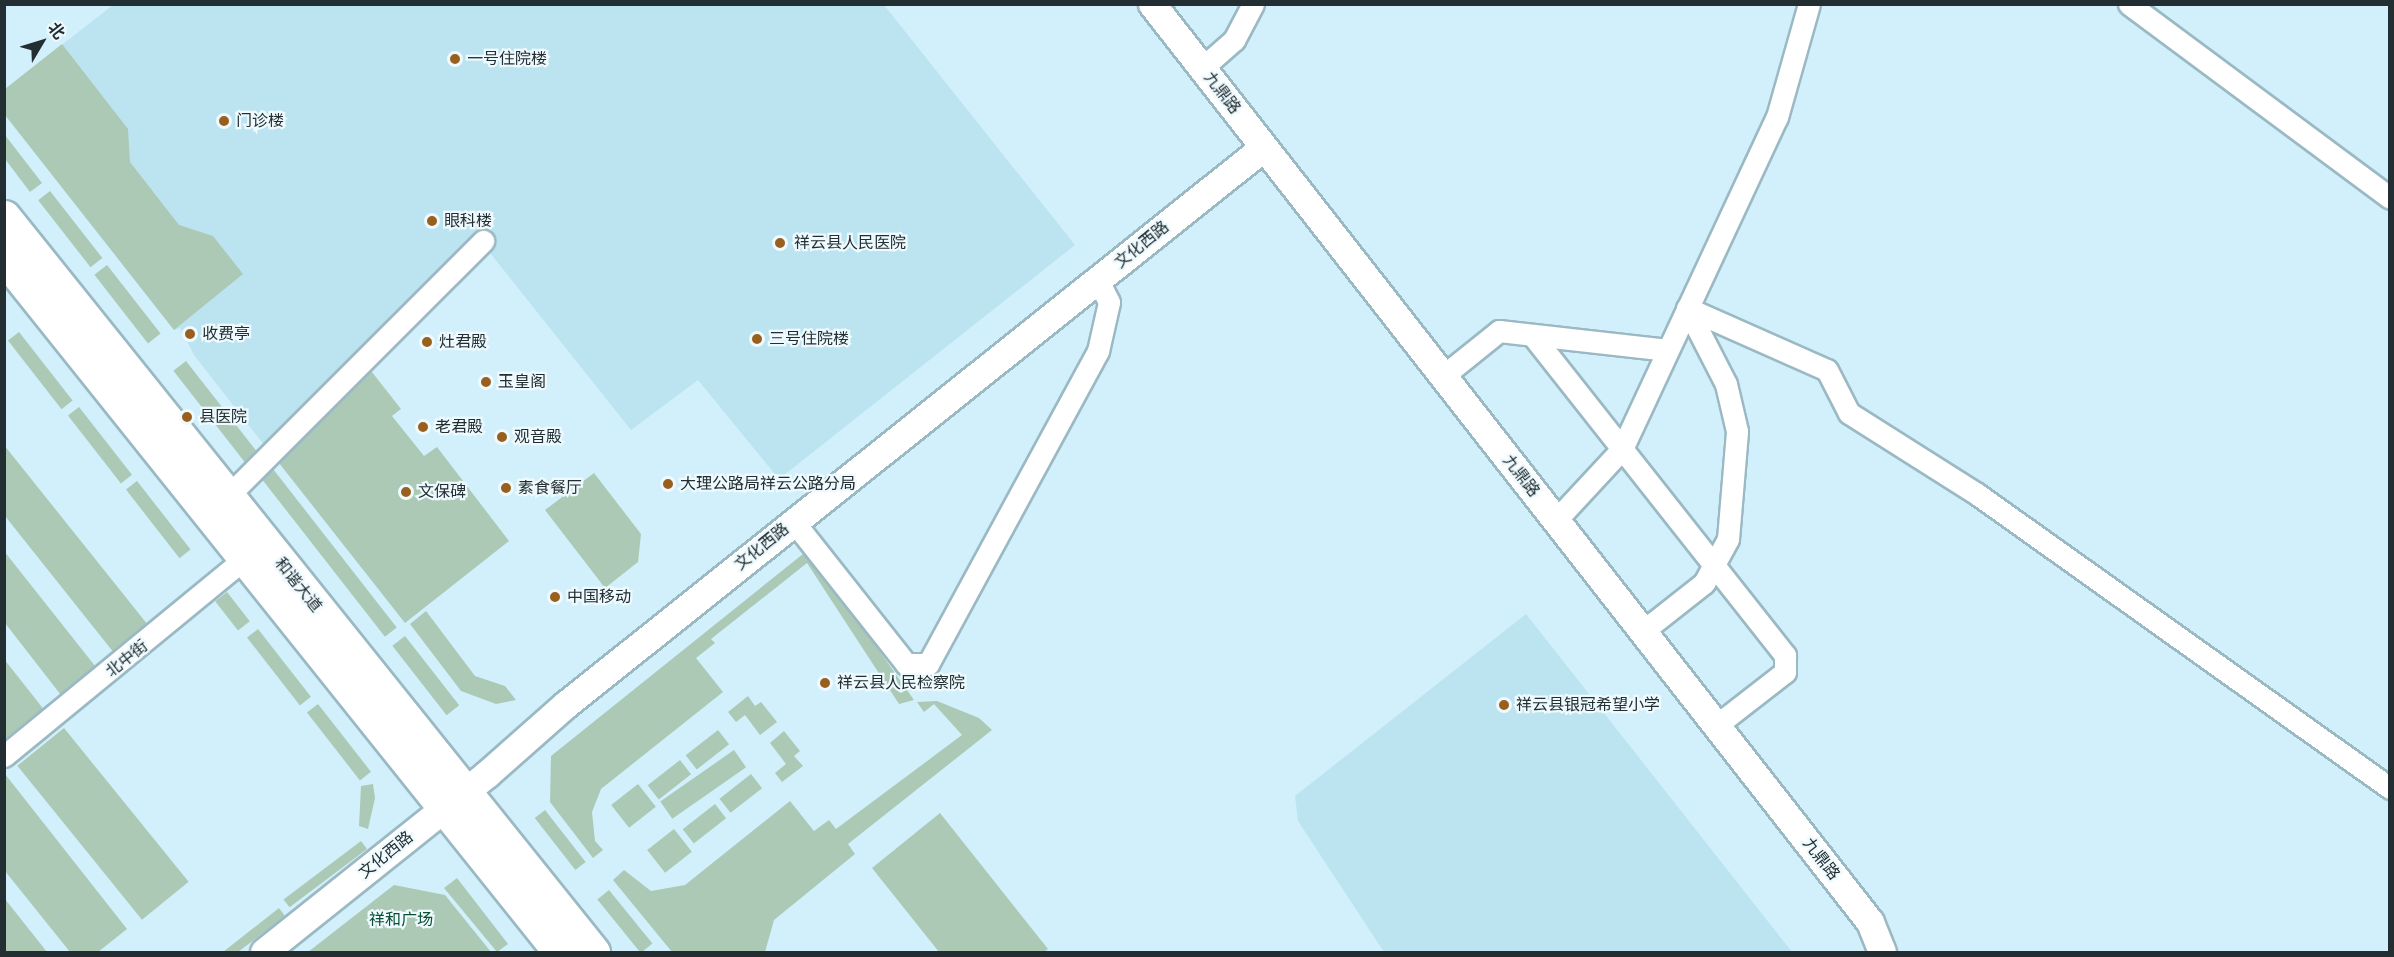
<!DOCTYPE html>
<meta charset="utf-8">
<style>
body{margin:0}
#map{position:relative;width:2394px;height:957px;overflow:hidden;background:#d1f0fb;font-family:Montserrat,"Noto Sans SC",sans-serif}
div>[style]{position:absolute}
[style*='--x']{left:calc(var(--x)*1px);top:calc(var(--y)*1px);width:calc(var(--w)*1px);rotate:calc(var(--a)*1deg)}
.built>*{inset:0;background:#bce3f0}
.green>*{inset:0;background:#acc9b6;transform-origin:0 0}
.roads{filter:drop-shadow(2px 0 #9bb9c3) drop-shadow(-2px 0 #9bb9c3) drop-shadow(0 2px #9bb9c3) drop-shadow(0 -2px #9bb9c3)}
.minor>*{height:21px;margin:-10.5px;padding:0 10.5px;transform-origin:10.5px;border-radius:10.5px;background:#fff}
.tertiary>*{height:27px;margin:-13.5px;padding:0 13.5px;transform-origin:13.5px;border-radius:13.5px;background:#fff}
.primary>*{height:33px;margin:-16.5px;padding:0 16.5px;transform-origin:16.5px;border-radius:16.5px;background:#fff}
.dots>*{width:16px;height:16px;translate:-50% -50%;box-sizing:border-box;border:3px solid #eefafe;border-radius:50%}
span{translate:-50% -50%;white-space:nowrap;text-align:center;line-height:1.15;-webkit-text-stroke:4.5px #eefafe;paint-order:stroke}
.poi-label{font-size:16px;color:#222e31}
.left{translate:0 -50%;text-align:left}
.street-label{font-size:16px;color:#222e31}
.park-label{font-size:16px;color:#085030}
.frame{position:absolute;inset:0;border:6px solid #222e31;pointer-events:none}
.north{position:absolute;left:12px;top:12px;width:60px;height:60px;-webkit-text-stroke:4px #eefafe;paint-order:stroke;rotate:52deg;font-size:16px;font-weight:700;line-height:24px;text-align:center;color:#222e31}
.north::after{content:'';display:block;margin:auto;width:21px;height:27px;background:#222e31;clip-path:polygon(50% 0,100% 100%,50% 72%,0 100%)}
</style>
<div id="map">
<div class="built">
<i style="clip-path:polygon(113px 5px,884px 5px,1075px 245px,779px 479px,698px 380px,631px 430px,486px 248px,489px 240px,481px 230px,268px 450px,194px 355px,180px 328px,174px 330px,5px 115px,5px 89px)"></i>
<i style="clip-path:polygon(1526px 614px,1792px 952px,1384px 952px,1298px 821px,1295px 796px)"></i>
</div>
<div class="green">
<i style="clip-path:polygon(62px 44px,128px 129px,130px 162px,179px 225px,213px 236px,243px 274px,174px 330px,5px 115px,5px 89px)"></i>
<i style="clip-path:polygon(5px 135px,42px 183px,30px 192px,5px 159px)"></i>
<i style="left:50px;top:191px;width:85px;height:15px;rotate:52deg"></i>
<i style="left:107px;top:265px;width:87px;height:16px;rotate:52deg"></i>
<i style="left:19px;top:332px;width:87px;height:14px;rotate:52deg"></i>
<i style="left:186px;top:361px;width:123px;height:16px;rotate:52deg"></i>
<i style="clip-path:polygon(368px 367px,401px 409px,392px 416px,424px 456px,437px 447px,509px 541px,405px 623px,279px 463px)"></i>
<i style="left:79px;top:407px;width:86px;height:14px;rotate:52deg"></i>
<i style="clip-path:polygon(4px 445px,152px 630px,118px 658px,5px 516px)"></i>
<i style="left:273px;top:469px;width:201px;height:15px;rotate:52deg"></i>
<i style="clip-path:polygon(594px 473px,641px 534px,638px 562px,605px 588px,545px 510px)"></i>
<i style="left:137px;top:481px;width:87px;height:14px;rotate:52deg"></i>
<i style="clip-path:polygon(808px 550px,914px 700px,899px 704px,807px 563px,711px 639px,715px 643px,696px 658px,723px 692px,601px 789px,592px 812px,595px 841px,603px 850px,593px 858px,550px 802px,551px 756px)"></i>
<i style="clip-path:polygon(4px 551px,99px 671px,64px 699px,5px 623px)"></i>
<i style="left:227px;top:592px;width:37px;height:15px;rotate:52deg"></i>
<i style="clip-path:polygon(426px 611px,475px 676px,505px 686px,516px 700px,496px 704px,461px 691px,410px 624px)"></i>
<i style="left:258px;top:629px;width:86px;height:14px;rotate:52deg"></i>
<i style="left:405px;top:636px;width:88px;height:16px;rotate:52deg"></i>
<i style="clip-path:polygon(4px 659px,49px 716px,4px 748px)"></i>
<i style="clip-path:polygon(748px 696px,755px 706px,761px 702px,777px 722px,760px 735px,745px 715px,736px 722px,728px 712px)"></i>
<i style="clip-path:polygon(937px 701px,979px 718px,992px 730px,848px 844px,855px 854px,774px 920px,765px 952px,672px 952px,613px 880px,624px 870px,651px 891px,685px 885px,790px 801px,814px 831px,829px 820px,836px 829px,962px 735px,934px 704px,924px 712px,917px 702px)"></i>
<i style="left:318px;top:704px;width:86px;height:14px;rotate:52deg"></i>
<i style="left:64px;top:728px;width:198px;height:60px;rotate:51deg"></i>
<i style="left:718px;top:730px;width:18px;height:41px;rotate:52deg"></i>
<i style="clip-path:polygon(784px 731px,800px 751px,794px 756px,803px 766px,782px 782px,775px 773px,786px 764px,770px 743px)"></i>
<i style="left:734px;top:750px;width:21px;height:90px;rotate:55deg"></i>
<i style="left:680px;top:760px;width:18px;height:41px;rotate:52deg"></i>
<i style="clip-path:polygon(5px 774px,127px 929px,98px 952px,70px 952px,5px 871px)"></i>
<i style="left:751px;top:774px;width:18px;height:40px;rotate:52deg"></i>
<i style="clip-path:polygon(373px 784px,375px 798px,368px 829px,359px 826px,361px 786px)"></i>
<i style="left:638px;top:784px;width:29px;height:34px;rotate:52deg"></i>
<i style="left:715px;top:804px;width:18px;height:41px;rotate:52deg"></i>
<i style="left:545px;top:810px;width:66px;height:13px;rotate:52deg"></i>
<i style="clip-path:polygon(940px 813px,1048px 949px,1044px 952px,939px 952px,872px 868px)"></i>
<i style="left:674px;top:829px;width:29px;height:34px;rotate:52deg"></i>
<i style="left:361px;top:841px;width:10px;height:97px;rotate:53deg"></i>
<i style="clip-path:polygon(457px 878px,508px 944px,497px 952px,444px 888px)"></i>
<i style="clip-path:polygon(394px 885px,445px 895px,491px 952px,308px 952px)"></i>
<i style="left:609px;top:890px;width:69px;height:15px;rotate:51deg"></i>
<i style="clip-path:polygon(4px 899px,5px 899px,47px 952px,5px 952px)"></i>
<i style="clip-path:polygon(279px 908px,285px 916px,238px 952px,223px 952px)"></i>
</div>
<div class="roads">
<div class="minor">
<i style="--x:2129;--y:4;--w:325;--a:36.6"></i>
<i style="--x:1202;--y:68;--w:43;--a:-41.2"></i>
<i style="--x:1234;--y:40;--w:41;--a:-62.2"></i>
<i style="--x:1533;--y:336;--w:407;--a:51.7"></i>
<i style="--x:1785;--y:655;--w:17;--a:90"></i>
<i style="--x:1785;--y:672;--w:86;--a:142.1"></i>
<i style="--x:1443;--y:376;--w:72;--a:-38.8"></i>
<i style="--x:1499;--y:331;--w:170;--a:6.4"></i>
<i style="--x:228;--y:496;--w:361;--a:-45"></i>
<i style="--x:1556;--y:520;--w:97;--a:-47.1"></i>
<i style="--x:1622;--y:449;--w:366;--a:-65"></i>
<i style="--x:1777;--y:117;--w:117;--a:-74.2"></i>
<i style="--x:794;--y:522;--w:181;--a:51.7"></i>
<i style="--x:906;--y:664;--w:22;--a:0"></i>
<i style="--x:928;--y:664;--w:356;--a:-61.5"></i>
<i style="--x:1098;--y:351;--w:50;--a:-77.3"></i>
<i style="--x:1109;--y:302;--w:25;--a:-117"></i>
<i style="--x:1643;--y:631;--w:78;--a:-38.2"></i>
<i style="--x:1704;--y:583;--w:50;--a:-61.4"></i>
<i style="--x:1728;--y:539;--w:108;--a:-85.2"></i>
<i style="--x:1737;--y:431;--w:48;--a:-103.2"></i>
<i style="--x:1726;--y:384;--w:85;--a:-117.2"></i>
<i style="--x:1687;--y:308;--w:153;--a:23.9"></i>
<i style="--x:1827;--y:370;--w:48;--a:62.9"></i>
<i style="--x:1849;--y:413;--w:151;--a:32.3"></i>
<i style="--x:1977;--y:494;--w:507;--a:35.45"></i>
<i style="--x:4;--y:756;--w:312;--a:-39.4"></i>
</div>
<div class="tertiary">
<i style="--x:1152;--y:4;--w:1165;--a:51.97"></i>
<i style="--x:1870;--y:922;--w:32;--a:68"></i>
<i style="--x:264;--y:952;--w:285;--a:-38.6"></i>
<i style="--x:487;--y:774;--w:104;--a:-41.5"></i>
<i style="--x:565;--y:705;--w:894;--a:-38.6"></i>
</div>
<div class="primary">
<i style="--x:4;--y:217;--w:942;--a:51.29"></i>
<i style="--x:4;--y:257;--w:890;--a:51.34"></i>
</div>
</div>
<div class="dots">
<i style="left:455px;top:59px;background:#995f1e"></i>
<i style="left:224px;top:121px;background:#995f1e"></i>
<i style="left:432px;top:221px;background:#995f1e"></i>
<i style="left:780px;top:243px;background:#995f1e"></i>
<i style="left:190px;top:334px;background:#995f1e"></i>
<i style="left:757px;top:339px;background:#995f1e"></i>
<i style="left:427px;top:342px;background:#995f1e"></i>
<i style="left:486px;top:382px;background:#995f1e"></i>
<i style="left:187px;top:417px;background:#995f1e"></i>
<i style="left:423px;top:427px;background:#995f1e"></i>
<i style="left:502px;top:437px;background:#995f1e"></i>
<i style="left:668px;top:484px;background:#995f1e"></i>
<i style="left:506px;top:488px;background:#995f1e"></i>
<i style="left:406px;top:492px;background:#995f1e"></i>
<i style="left:555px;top:597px;background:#995f1e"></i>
<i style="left:825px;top:683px;background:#995f1e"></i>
<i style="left:1504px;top:705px;background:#995f1e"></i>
</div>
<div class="poi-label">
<span class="left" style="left:467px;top:59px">一号住院楼</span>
<span class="left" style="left:236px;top:121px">门诊楼</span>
<span class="left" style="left:444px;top:221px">眼科楼</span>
<span class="left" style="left:794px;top:243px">祥云县人民医院</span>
<span class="left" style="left:202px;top:334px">收费亭</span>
<span class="left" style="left:769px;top:339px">三号住院楼</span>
<span class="left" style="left:439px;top:342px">灶君殿</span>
<span class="left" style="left:498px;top:382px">玉皇阁</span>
<span class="left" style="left:199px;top:417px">县医院</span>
<span class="left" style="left:435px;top:427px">老君殿</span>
<span class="left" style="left:514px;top:437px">观音殿</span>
<span class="left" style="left:680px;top:484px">大理公路局祥云公路分局</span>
<span class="left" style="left:518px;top:488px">素食餐厅</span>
<span class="left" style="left:418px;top:492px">文保碑</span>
<span class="left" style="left:567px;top:597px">中国移动</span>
<span class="left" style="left:837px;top:683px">祥云县人民检察院</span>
<span class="left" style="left:1516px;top:705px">祥云县银冠希望小学</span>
</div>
<div class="street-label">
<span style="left:1222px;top:93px;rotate:52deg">九鼎路</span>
<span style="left:1142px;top:245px;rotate:-39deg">文化西路</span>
<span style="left:1521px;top:476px;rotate:52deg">九鼎路</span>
<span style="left:762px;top:547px;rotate:-39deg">文化西路</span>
<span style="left:298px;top:585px;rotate:51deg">和谐大道</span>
<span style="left:127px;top:659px;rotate:-38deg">北中街</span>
<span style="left:386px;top:855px;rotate:-39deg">文化西路</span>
<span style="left:1821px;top:859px;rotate:52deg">九鼎路</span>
</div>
<div class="park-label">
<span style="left:401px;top:920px">祥和广场</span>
</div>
<div class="frame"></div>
<div class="north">北</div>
</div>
